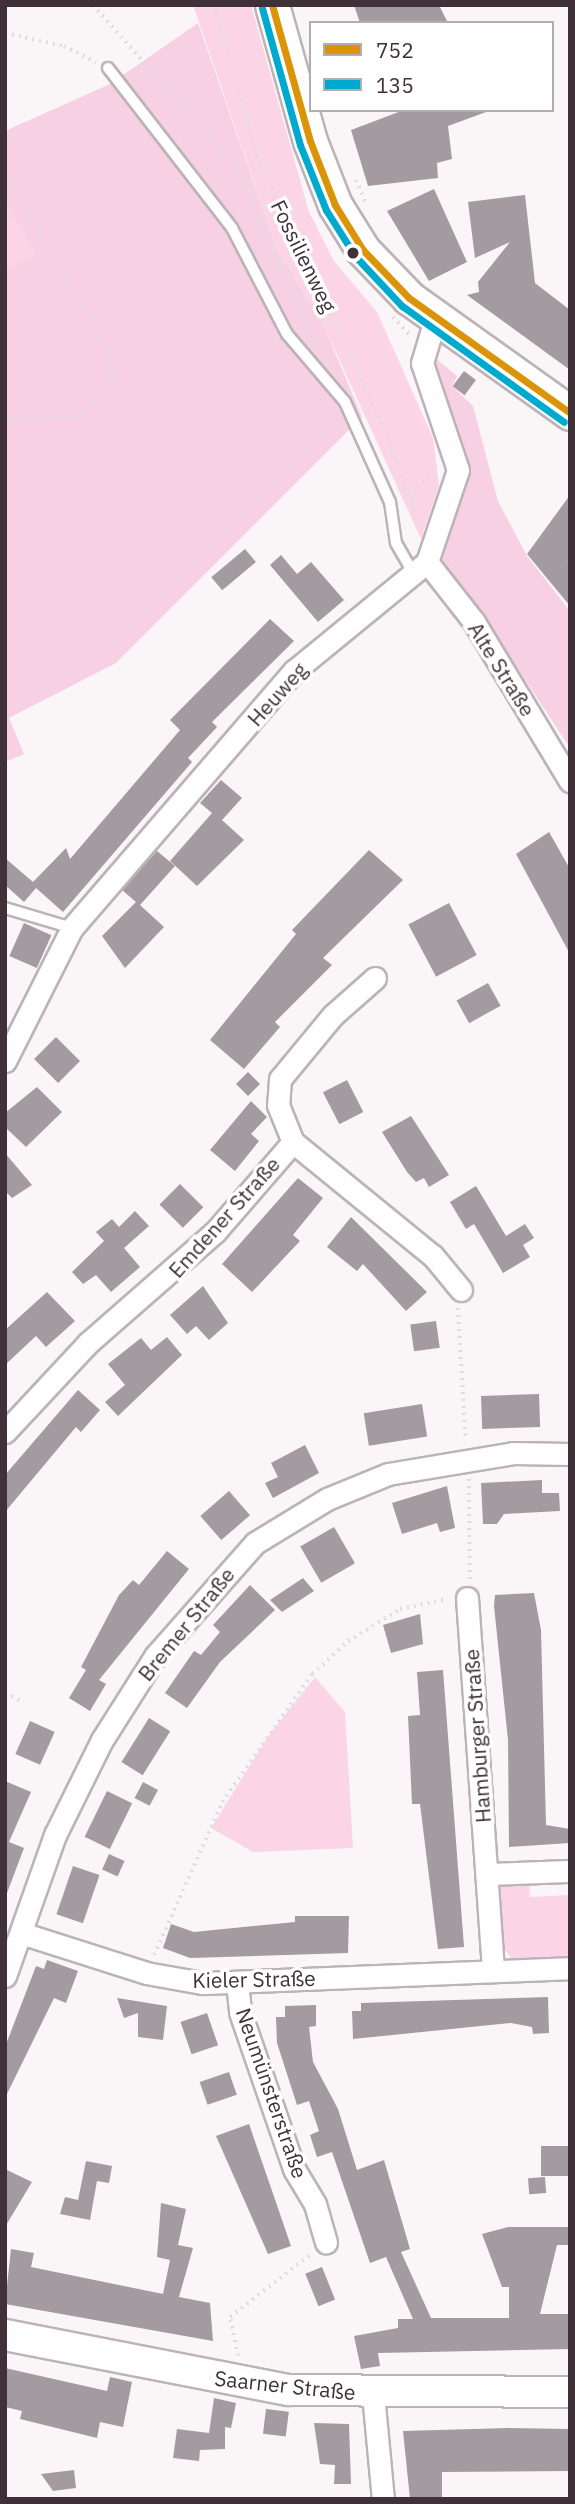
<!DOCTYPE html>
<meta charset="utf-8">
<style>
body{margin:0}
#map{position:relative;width:575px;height:2504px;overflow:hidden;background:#faf6f8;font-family:"IBM Plex Sans",sans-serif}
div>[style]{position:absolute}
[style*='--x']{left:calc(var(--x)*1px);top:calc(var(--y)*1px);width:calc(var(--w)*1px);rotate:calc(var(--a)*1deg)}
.green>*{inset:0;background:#fbd4e6}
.forest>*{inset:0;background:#f8d0e3}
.building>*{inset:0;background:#a39b9f;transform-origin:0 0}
.path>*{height:3.5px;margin-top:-1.75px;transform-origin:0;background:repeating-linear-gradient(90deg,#dfdcde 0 2px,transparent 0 7px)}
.roads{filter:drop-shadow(2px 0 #bcb3b8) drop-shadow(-2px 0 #bcb3b8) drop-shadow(0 2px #bcb3b8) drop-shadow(0 -2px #bcb3b8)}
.service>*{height:10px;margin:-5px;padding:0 5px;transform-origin:5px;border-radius:5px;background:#fefefe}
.minor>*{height:21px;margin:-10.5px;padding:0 10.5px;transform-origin:10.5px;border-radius:10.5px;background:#fefefe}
.secondary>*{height:30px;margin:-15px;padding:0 15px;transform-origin:15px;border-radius:15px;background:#fefefe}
.primary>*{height:33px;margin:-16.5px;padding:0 16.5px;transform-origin:16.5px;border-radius:16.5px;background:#fefefe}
.bus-1>*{height:7px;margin:-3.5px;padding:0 3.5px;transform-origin:3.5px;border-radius:3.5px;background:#db9408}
.bus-2>*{height:7px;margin:-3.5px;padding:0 3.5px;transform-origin:3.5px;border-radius:3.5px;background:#00a9ce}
.dots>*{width:19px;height:19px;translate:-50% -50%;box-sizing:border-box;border:4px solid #fff;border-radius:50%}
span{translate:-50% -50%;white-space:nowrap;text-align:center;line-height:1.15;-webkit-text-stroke:7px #fff;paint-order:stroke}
.street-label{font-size:21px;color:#3f3137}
.frame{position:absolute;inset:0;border:7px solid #3f3137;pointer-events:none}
.legend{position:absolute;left:309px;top:21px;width:245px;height:91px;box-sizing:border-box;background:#fff;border:2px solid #b2adaf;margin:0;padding:9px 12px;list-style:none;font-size:21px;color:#3f3137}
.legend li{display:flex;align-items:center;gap:14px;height:35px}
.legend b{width:35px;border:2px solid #b2adaf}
</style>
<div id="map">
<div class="green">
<i style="clip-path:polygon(193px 5px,251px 5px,309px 212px,334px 261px,377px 312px,433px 438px,439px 486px,421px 539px,324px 326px,277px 249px)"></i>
<i style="clip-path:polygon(5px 202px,35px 254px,5px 269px)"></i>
<i style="clip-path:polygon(315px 1677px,345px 1712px,353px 1848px,253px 1852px,211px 1828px,269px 1735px)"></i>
<i style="clip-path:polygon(510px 1878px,529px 1880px,530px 1897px,570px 1895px,570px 1958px,513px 1960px,503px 1948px,500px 1889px)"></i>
</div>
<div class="forest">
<i style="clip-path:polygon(198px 23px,277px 249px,324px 326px,362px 417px,116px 663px,9px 718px,24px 754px,5px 762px,5px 269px,35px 254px,5px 202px,5px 131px,110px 84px)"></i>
<i style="clip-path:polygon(428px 352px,457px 376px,452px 386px,473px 406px,498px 501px,527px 556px,570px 611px,570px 748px,506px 651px,433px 563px,445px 541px,462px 469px)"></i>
</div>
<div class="building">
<i style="clip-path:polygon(354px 5px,439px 5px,448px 23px,360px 23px)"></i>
<i style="clip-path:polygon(404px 110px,486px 112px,448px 126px,452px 159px,437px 163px,438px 178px,368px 186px,351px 130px)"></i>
<i style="clip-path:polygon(434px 189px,467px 262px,429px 281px,387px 211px)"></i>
<i style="clip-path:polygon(525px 195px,535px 283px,570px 310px,570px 370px,467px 295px,479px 292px,478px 282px,510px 242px,475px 258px,468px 202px)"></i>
<i style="left:464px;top:371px;width:15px;height:19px;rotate:37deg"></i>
<i style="clip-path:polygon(570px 495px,570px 606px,527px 554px)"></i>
<i style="left:245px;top:549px;width:17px;height:44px;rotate:50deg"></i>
<i style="clip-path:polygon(281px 555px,297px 574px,311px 562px,344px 600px,318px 622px,270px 565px)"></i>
<i style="clip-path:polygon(270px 619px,294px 641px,212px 722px,217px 727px,188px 758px,192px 762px,63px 912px,36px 888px,24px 902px,5px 885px,5px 858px,33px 882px,66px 848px,70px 859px,180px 730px,170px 720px)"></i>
<i style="clip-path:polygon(221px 780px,242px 798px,222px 820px,244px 840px,197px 886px,170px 861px,212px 813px,200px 803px)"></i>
<i style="clip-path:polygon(549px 832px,570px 869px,570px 954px,516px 854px)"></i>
<i style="clip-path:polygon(369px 850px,403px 880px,323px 958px,332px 965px,275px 1022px,280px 1027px,244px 1069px,210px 1040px,296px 934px,292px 930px)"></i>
<i style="clip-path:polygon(157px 851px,175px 866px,140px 905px,164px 927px,125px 968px,102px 936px,136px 902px,122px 890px)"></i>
<i style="left:449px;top:903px;width:59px;height:46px;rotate:62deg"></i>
<i style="left:24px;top:923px;width:30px;height:36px;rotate:24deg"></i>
<i style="left:488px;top:983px;width:26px;height:36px;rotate:61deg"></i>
<i style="left:56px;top:1037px;width:34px;height:31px;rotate:45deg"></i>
<i style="left:248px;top:1072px;width:17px;height:17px;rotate:45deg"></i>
<i style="left:347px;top:1080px;width:36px;height:27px;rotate:63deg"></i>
<i style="clip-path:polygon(37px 1087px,62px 1112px,26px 1147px,5px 1127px,5px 1113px)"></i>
<i style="clip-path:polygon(251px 1101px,267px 1117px,251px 1134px,259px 1141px,235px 1171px,210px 1150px)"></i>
<i style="clip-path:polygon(411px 1116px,449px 1175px,429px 1187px,424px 1178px,416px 1182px,407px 1172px,382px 1132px)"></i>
<i style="clip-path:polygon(5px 1153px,32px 1185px,12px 1198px,5px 1191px)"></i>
<i style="clip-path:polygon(298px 1178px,323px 1198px,293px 1235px,300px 1241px,252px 1292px,222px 1264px)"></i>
<i style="left:180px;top:1184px;width:33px;height:29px;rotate:45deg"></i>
<i style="clip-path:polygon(476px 1186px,506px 1236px,525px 1224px,534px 1238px,523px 1245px,530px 1257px,503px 1273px,474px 1224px,466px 1229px,450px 1202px)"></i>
<i style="clip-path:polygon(135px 1211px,149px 1226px,124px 1248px,140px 1267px,111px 1292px,96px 1275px,83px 1284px,72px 1272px,104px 1241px,96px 1232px,112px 1219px,119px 1227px)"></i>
<i style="clip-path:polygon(351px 1217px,427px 1292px,406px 1311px,363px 1264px,357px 1271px,327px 1247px)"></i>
<i style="clip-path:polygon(203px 1286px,228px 1323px,209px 1340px,196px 1326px,187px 1334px,170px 1315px)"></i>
<i style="clip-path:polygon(47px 1292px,75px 1321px,46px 1347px,36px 1336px,5px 1365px,5px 1330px)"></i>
<i style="left:436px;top:1321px;width:27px;height:26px;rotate:82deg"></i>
<i style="clip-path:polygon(167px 1337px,182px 1355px,118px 1416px,105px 1402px,125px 1385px,108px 1364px,141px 1338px,151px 1350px)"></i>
<i style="clip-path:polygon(78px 1390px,100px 1410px,81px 1432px,76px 1427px,5px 1512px,5px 1475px)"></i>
<i style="left:539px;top:1394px;width:33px;height:58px;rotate:88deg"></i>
<i style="left:422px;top:1404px;width:33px;height:59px;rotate:81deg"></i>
<i style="clip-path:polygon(305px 1445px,319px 1473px,273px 1498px,265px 1483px,278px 1477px,271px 1463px)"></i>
<i style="clip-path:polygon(542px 1480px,542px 1493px,559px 1493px,560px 1511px,504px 1514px,497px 1524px,483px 1524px,481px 1483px)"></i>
<i style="clip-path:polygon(447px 1486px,455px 1528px,440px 1532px,437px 1523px,402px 1534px,392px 1503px)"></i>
<i style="left:229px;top:1491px;width:32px;height:38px;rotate:49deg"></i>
<i style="left:334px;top:1527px;width:42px;height:39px;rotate:60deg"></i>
<i style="clip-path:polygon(167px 1551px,189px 1569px,99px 1680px,106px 1684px,90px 1711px,69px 1698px,86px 1670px,81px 1667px,119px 1595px,133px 1580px,139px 1585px)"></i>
<i style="clip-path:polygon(303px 1578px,314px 1591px,282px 1612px,270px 1600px)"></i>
<i style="clip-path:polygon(250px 1585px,275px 1610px,220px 1662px,187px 1708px,165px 1693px,194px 1651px,201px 1655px,220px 1632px,213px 1625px)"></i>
<i style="clip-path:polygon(534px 1593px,541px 1630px,546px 1825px,570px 1829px,570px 1843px,509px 1847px,508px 1740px,494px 1606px,495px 1595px)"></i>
<i style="clip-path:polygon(420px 1614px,423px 1644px,391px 1653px,383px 1625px)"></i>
<i style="clip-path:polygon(443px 1670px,464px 1947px,438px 1949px,420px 1804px,412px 1804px,408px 1716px,420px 1715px,417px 1672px)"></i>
<i style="left:149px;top:1718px;width:25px;height:52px;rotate:32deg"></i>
<i style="left:30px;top:1721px;width:27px;height:36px;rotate:24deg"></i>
<i style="clip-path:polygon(5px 1781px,31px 1792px,9px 1842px,24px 1848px,7px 1893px)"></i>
<i style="left:143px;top:1782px;width:17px;height:18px;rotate:28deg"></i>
<i style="left:107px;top:1791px;width:28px;height:51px;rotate:26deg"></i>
<i style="left:109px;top:1854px;width:17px;height:17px;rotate:24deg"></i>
<i style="left:73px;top:1866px;width:28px;height:51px;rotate:19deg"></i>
<i style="clip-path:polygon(295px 1916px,349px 1916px,348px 1953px,190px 1958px,163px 1948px,171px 1924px,194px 1932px,295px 1922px)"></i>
<i style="clip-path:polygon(47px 1960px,78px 1971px,66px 2003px,54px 1998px,5px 2098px,5px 2047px,36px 1966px,44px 1969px)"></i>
<i style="clip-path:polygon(548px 1997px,549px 2033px,533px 2034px,532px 2027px,511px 2023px,353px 2039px,352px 2011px,361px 2011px,361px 2003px)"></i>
<i style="clip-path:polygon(117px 1998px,167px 2006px,163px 2040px,138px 2037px,138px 2013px,124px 2018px)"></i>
<i style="clip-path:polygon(316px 2005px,316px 2026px,309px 2027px,313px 2062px,338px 2109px,357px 2170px,384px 2160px,410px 2249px,401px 2252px,431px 2318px,509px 2318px,509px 2287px,502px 2287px,482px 2234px,508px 2227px,570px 2227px,570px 2245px,557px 2245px,540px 2314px,570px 2314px,570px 2349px,378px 2353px,380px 2366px,361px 2369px,354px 2336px,398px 2328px,398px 2319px,413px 2319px,386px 2257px,370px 2263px,332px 2152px,317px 2157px,310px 2135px,319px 2131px,309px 2101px,297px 2105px,277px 2043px,276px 2017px,285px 2017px,285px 2006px)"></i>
<i style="left:207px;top:2013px;width:34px;height:28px;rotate:71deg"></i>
<i style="left:229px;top:2072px;width:24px;height:31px;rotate:71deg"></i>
<i style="clip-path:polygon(249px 2124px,291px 2246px,268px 2254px,216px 2136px)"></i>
<i style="left:570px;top:2146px;width:30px;height:29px;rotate:90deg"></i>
<i style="clip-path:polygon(86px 2161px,112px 2166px,109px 2183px,97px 2181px,90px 2220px,60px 2214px,65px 2197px,78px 2200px)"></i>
<i style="clip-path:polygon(5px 2169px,32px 2182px,5px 2227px)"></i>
<i style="left:545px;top:2177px;width:16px;height:17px;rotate:86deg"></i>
<i style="clip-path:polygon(161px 2203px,186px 2209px,178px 2245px,193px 2248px,179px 2297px,210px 2303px,213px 2341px,5px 2304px,11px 2249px,34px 2253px,31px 2267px,163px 2294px,170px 2260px,157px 2257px)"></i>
<i style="left:322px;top:2267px;width:35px;height:18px;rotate:68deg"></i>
<i style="clip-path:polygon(5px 2368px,107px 2391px,110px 2377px,132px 2382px,123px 2427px,100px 2422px,97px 2438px,20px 2419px,22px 2411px,5px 2407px)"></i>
<i style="clip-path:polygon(214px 2398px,236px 2403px,231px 2428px,225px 2427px,225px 2449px,200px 2450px,199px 2461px,173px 2458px,177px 2429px,209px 2433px)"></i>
<i style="left:266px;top:2409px;width:23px;height:25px;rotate:7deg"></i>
<i style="clip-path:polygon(314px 2423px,349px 2424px,351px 2484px,334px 2484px,335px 2465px,320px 2464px)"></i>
<i style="clip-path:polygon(508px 2428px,570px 2429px,570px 2471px,442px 2472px,442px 2499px,410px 2499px,403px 2431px)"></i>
<i style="clip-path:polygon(74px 2470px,76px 2488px,53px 2491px,41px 2474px)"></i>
</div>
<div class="path">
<i style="--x:93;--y:5;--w:212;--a:48.3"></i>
<i style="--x:234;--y:163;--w:199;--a:65.6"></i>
<i style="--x:214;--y:5;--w:157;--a:74.1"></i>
<i style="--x:257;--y:156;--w:302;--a:64.9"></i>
<i style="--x:385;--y:429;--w:75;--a:70.6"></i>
<i style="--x:5;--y:33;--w:60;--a:12.4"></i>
<i style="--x:64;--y:46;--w:36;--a:27"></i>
<i style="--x:5;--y:173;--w:195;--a:59.5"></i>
<i style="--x:104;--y:341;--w:30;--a:73"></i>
<i style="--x:113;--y:370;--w:28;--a:108"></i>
<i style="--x:104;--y:397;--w:32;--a:141"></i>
<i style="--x:79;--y:417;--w:74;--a:179.2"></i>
<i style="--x:356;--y:180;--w:24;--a:66"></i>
<i style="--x:393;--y:317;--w:26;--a:47"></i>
<i style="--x:417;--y:526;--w:27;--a:-105"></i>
<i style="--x:410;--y:500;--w:43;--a:-52.6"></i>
<i style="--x:570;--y:560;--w:3;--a:90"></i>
<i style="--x:458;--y:1308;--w:132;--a:86.5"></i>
<i style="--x:469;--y:1479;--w:101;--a:89.4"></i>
<i style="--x:5;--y:1693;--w:18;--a:27"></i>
<i style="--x:154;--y:1955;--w:167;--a:-66"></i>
<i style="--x:222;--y:1802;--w:156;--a:-54.9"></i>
<i style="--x:312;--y:1674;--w:49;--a:-42.5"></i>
<i style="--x:348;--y:1641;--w:61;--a:-31.6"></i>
<i style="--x:400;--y:1609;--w:48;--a:-12"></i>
<i style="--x:238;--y:2356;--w:40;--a:-102"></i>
<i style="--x:230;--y:2317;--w:103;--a:-37.9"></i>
</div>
<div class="roads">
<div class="service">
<i style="--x:108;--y:68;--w:202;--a:52.2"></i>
<i style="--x:232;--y:228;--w:119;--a:62.6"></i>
<i style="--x:287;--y:334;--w:89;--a:49.5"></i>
<i style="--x:345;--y:402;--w:110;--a:65.8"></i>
<i style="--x:390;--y:502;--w:41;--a:81.7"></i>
<i style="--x:396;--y:543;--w:34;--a:60"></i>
<i style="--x:5;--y:908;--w:70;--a:16.6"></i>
</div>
<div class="minor">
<i style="--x:427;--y:562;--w:76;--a:51.9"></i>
<i style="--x:474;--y:622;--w:186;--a:58.9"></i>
<i style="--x:375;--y:978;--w:56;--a:138.6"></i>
<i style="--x:333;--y:1015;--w:83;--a:129.6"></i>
<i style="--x:280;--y:1079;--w:26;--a:94"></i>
<i style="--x:278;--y:1105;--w:40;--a:68"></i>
<i style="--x:293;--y:1142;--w:181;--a:39.2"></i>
<i style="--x:433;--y:1256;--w:44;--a:50.5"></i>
<i style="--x:5;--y:1061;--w:149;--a:-63.3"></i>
<i style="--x:72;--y:928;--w:340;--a:-49.2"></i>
<i style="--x:294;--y:671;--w:172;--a:-39.3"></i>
<i style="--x:427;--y:562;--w:97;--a:-71.4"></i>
<i style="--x:458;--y:470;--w:113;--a:-108.6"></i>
<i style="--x:422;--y:363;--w:49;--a:-73.4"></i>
<i style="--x:5;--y:1432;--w:122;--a:-47"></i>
<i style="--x:88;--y:1343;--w:169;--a:-41.2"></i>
<i style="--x:215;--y:1232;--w:119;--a:-49.1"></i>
<i style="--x:467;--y:1598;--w:374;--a:86"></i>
<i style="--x:487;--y:1874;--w:83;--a:-2.1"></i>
<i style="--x:21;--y:1933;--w:131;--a:17.7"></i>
<i style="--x:146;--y:1973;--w:58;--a:10"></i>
<i style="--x:203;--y:1983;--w:367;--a:-2.3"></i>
<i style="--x:5;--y:1976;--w:150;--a:-70.5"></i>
<i style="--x:55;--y:1835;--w:106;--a:-63.7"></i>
<i style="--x:102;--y:1740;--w:101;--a:-57.6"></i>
<i style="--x:156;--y:1655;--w:149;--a:-48.5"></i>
<i style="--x:255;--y:1543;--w:84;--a:-31.4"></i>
<i style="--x:327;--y:1499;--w:66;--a:-22.3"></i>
<i style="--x:388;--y:1474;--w:127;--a:-9.5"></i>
<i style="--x:513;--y:1453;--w:57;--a:1"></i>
<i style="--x:237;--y:1982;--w:30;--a:84"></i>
<i style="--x:240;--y:2012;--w:166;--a:71"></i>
<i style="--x:294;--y:2169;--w:41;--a:59"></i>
<i style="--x:315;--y:2204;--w:40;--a:74"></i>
<i style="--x:373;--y:2394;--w:105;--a:84.6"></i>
</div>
<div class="secondary">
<i style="--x:5;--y:2335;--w:289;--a:11"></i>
<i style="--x:289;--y:2390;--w:281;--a:0.4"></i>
</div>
<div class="primary">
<i style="--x:272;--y:5;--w:141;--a:74.4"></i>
<i style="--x:310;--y:141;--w:69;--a:68.7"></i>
<i style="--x:335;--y:205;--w:53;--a:58.1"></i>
<i style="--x:363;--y:250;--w:66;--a:46.2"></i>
<i style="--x:409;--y:298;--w:198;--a:35.5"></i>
</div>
</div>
<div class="bus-1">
<i style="--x:272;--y:5;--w:141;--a:74.4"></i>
<i style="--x:310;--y:141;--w:69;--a:68.7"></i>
<i style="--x:335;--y:205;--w:53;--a:58.1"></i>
<i style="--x:363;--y:250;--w:66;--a:46.2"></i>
<i style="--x:409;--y:298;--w:198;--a:35.5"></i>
</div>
<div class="bus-2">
<i style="--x:262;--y:8;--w:142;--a:74.5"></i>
<i style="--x:300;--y:145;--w:70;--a:68.2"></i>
<i style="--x:326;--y:210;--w:54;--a:57.8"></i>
<i style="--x:355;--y:256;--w:69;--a:46.8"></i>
<i style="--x:402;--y:306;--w:199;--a:35.6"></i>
</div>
<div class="dots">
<i style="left:353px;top:253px;background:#3f3137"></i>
</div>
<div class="street-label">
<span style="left:304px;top:256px;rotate:64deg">Fossilienweg</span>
<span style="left:502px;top:669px;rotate:58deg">Alte Straße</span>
<span style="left:277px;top:694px;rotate:-48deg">Heuweg</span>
<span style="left:224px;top:1217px;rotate:-48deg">Emdener Straße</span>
<span style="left:186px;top:1624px;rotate:-51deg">Bremer Straße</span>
<span style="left:477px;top:1736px;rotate:-94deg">Hamburger Straße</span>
<span style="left:254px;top:1979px;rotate:-1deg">Kieler Straße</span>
<span style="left:272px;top:2093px;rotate:71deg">Neumünsterstraße</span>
<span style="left:285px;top:2385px;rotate:6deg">Saarner Straße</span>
</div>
<div class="frame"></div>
<ul class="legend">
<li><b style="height:9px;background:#db9408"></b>752</li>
<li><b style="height:9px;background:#00a9ce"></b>135</li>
</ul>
</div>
